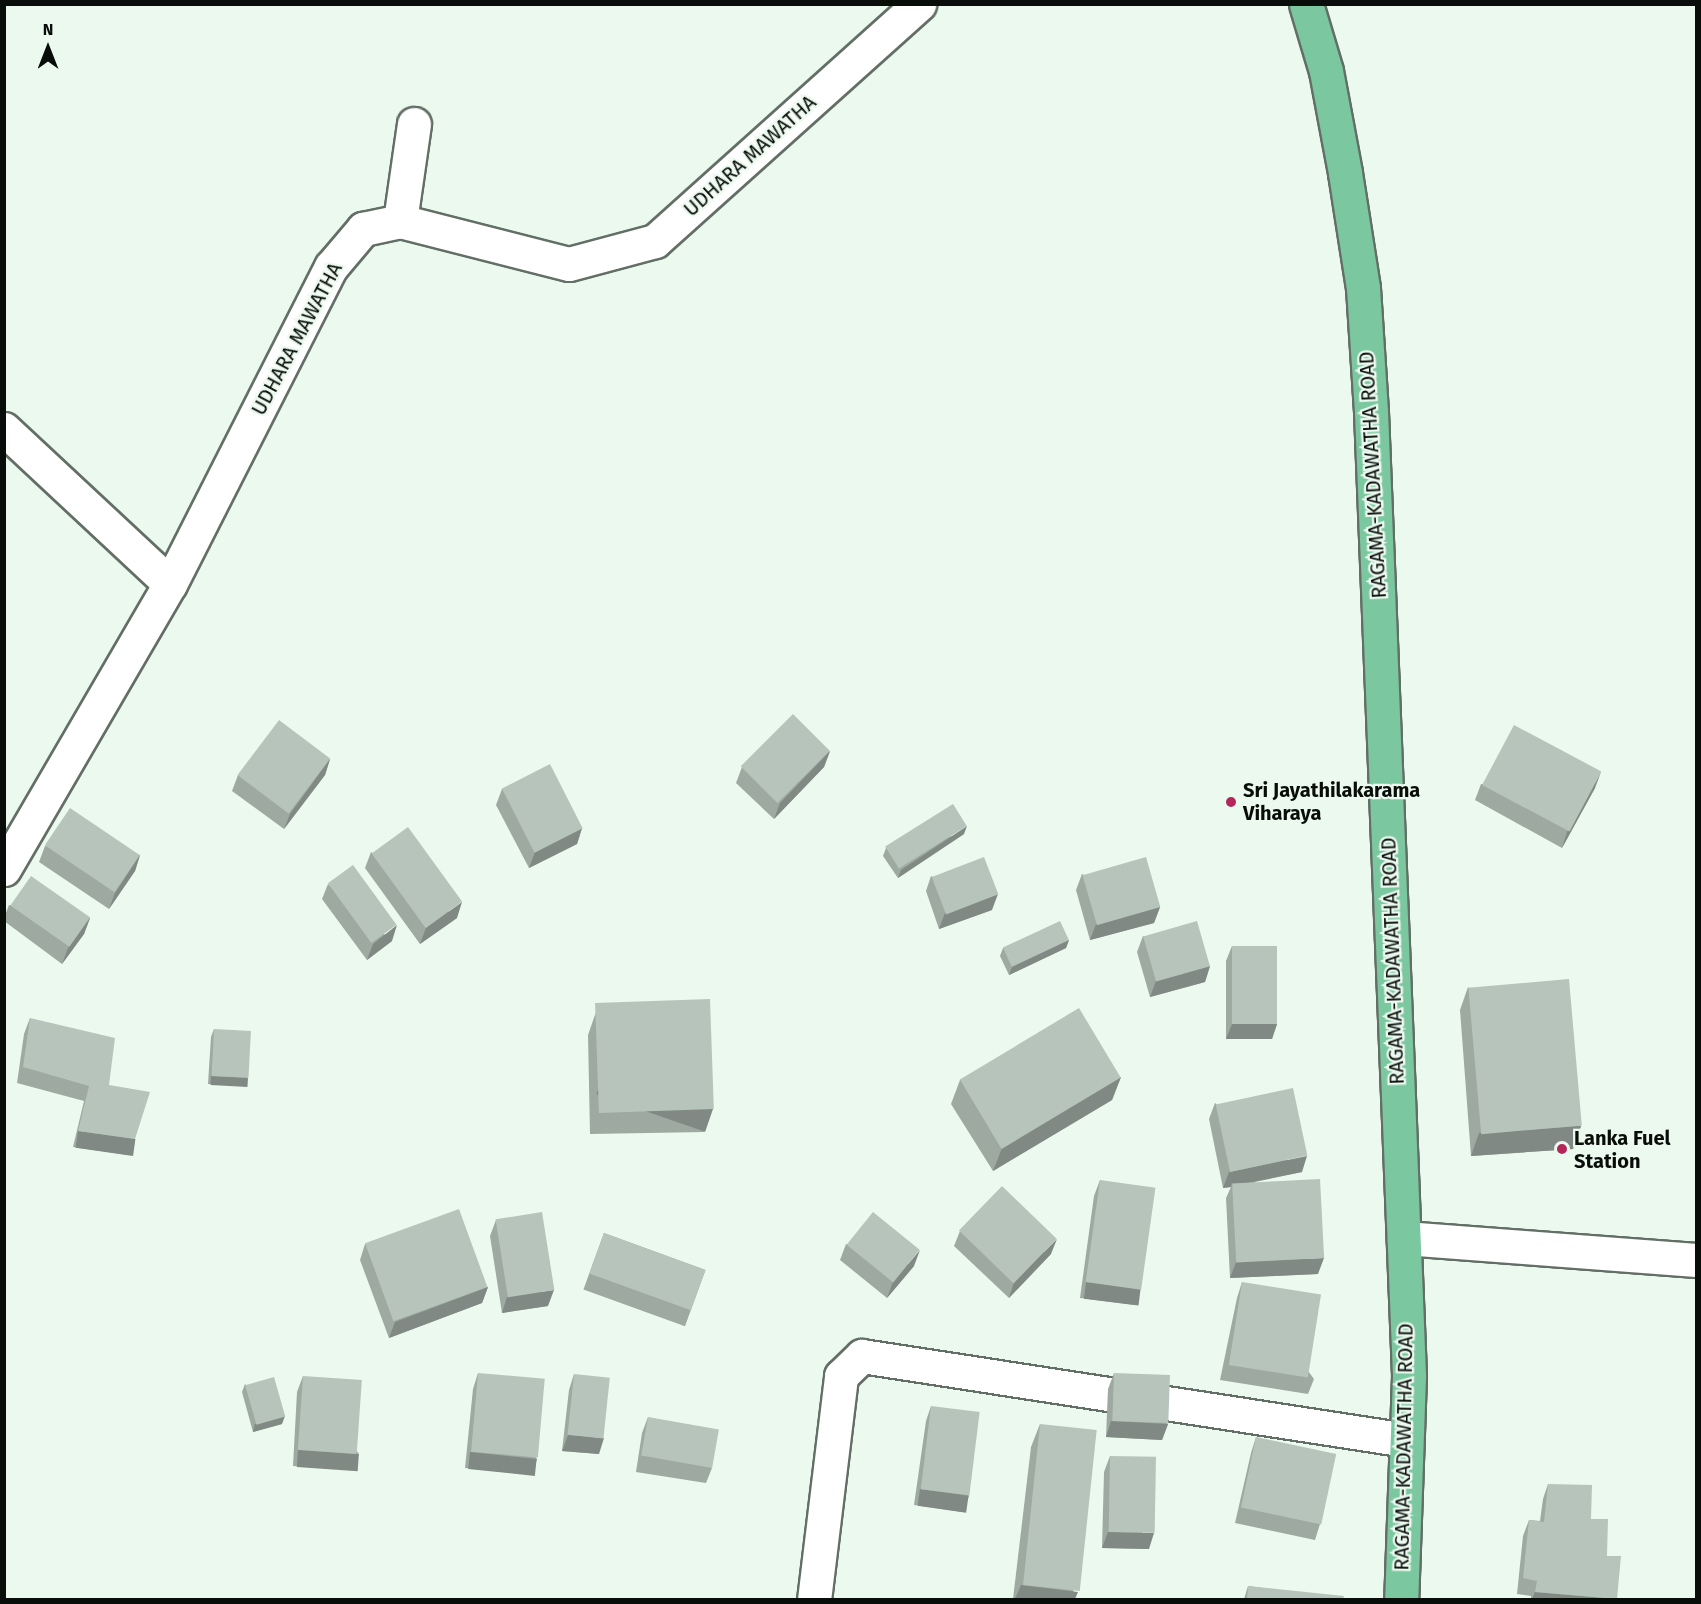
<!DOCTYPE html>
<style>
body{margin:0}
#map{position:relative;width:1701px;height:1604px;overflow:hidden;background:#ecf9ef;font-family:"Fira Sans",sans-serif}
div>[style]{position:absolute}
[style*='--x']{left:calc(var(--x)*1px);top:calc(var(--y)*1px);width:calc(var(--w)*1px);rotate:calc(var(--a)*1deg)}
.roads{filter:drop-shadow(2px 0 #636f66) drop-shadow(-2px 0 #636f66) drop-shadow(0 2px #636f66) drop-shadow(0 -2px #636f66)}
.minor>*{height:33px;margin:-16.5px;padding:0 16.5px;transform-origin:16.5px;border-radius:16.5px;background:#fff}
.major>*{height:33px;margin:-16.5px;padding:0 16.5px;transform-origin:16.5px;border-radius:16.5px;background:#7bc79f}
.wall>*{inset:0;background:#9da9a1;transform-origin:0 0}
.shaded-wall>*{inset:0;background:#808983;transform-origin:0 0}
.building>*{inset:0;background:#b7c4bb;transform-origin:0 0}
.dots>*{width:16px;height:16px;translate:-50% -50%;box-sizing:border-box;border:3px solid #ecf9ef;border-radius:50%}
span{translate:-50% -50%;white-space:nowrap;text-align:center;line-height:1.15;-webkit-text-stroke:4.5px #ecf9ef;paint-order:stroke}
.street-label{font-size:20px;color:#080d0a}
.poi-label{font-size:20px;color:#080d0a;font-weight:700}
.left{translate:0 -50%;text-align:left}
.frame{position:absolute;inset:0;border:6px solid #080d0a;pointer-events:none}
.north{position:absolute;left:18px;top:18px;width:60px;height:60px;-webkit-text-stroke:4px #ecf9ef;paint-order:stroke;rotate:0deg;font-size:16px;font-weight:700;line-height:24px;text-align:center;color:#080d0a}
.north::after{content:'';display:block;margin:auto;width:21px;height:27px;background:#080d0a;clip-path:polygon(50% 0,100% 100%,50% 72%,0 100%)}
</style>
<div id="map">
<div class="roads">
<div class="minor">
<i style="--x:400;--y:221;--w:98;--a:-81.8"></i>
<i style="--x:4;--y:429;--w:227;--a:43"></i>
<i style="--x:4;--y:869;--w:330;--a:-59.8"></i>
<i style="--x:170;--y:584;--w:356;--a:-63.1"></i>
<i style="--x:331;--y:267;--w:50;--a:-49.9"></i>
<i style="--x:363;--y:229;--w:38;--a:-12"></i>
<i style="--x:400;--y:221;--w:174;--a:14.3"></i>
<i style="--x:569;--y:264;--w:89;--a:-15"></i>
<i style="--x:655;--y:241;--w:355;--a:-41.9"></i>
<i style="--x:1404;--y:1238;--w:293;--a:4.3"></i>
<i style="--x:814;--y:1600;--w:226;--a:-83.1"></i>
<i style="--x:841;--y:1376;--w:29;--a:-44"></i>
<i style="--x:862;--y:1356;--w:550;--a:8.78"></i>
</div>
<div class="major">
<i style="--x:1306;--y:4;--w:70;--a:73.4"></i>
<i style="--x:1326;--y:71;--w:104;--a:79.4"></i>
<i style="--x:1345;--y:173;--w:116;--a:81.1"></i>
<i style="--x:1363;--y:288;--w:124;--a:86.3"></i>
<i style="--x:1371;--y:412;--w:965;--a:87.74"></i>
<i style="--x:1409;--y:1376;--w:224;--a:92"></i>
</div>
</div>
<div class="wall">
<i style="clip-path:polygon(830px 751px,824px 767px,774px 819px,736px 783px,742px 767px)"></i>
<i style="clip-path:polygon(330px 759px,325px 775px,284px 829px,232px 791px,238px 775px)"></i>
<i style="clip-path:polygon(1481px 784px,1595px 788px,1562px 848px,1475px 800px)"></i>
<i style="clip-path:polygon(502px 789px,582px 828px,577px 844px,529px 868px,496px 805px)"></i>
<i style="clip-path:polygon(964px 834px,898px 878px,883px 856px,886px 848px)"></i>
<i style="clip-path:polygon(45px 846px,140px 855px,135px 871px,109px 909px,39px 862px)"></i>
<i style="clip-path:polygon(371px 852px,457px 918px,420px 944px,365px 868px)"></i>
<i style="clip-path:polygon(1082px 874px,1160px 907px,1154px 923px,1090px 940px,1076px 890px)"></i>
<i style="clip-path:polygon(931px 876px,992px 910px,939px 929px,926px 891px)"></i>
<i style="clip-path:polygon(328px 884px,392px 941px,367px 960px,322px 899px)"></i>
<i style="clip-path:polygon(9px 905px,90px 918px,84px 934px,62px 964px,4px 921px,4px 918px)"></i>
<i style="clip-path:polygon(1143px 936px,1210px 966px,1205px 982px,1150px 997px,1137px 952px)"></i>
<i style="clip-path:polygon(1069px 940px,1066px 948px,1009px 975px,1000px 956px,1003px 948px)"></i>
<i style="clip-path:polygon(1232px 946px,1277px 1024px,1272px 1039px,1226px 1039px,1226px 961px)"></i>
<i style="clip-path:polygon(1468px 987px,1581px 1126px,1573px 1149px,1471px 1156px,1460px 1010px)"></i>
<i style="clip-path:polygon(596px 1012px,705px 1132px,590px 1134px,588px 1035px)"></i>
<i style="clip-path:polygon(30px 1018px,109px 1085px,135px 1139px,129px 1155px,73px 1147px,84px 1101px,17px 1083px,24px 1034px)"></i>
<i style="clip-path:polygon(214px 1029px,248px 1078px,245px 1086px,208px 1084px,211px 1037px)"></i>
<i style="clip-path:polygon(1121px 1077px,1112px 1100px,993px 1171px,951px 1104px,960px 1080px)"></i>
<i style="clip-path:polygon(1215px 1103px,1302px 1172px,1255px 1182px,1318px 1274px,1230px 1278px,1226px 1198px,1231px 1187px,1223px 1188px,1209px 1119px)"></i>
<i style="clip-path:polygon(1100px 1180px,1135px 1305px,1080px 1298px,1094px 1196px)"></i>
<i style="clip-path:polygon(496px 1220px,548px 1306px,502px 1313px,490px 1236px)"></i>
<i style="clip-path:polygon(960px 1231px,1051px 1254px,1009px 1298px,954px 1246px)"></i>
<i style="left:604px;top:1233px;width:108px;height:60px;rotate:20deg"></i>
<i style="clip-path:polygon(365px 1244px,488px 1287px,482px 1303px,389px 1338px,360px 1260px)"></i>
<i style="clip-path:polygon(846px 1244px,914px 1266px,887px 1298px,840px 1260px)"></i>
<i style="clip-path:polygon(1242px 1282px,1314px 1379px,1308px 1394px,1220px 1380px,1237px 1298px)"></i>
<i style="clip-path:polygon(478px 1373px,537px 1459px,532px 1475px,465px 1468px,473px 1389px)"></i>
<i style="clip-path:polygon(1114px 1373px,1168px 1424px,1162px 1440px,1106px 1437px,1108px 1389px)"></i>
<i style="clip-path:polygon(574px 1374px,599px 1454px,562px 1451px,569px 1390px)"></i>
<i style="clip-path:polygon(303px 1376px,359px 1454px,353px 1470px,293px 1466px,297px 1392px)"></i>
<i style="clip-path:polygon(245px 1384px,282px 1424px,253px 1432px,242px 1392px)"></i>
<i style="clip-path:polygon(931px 1406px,969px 1496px,963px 1512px,914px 1505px,926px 1421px)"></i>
<i style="clip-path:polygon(648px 1417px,712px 1468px,706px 1483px,636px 1472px,642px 1433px)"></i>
<i style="clip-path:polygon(1040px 1424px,1075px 1599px,1013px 1599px,1031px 1447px)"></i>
<i style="clip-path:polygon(1256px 1437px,1320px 1524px,1315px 1540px,1235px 1523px,1251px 1453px)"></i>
<i style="clip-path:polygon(1110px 1456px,1149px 1549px,1102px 1548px,1104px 1472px)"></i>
<i style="clip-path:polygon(1548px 1484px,1591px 1519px,1607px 1556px,1617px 1599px,1531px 1599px,1531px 1596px,1517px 1594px,1523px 1536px,1529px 1520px,1540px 1521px,1543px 1499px)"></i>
<i style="clip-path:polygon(1248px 1586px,1343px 1599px,1244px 1599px)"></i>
</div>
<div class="shaded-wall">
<i style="clip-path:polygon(830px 751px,824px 767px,774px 819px,780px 803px)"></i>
<i style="clip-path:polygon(330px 759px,325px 775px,284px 829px,290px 814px)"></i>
<i style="clip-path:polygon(1601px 772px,1595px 788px,1562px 848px,1567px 832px)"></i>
<i style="clip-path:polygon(967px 826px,964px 834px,898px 878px,901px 870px)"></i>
<i style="clip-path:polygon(582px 828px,577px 844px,529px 868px,535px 852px)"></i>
<i style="clip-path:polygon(140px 855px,135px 871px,109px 909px,115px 893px)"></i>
<i style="clip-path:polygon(998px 894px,992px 910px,939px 929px,945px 913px)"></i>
<i style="clip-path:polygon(462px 902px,457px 918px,420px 944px,426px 928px)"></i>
<i style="clip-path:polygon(1160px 907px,1154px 923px,1090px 940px,1096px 924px)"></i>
<i style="clip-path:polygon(90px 918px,84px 934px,62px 964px,68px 948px)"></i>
<i style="clip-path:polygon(397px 925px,392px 941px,367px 960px,373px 944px)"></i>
<i style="clip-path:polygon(1069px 940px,1066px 948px,1009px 975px,1012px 967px)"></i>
<i style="clip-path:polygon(1210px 966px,1205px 982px,1150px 997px,1156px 981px)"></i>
<i style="clip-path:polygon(1232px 1024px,1277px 1024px,1272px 1039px,1226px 1039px)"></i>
<i style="left:211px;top:1076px;width:37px;height:9px;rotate:3deg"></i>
<i style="clip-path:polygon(1121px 1077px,1112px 1100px,993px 1171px,1002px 1148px)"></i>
<i style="left:713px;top:1109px;width:24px;height:115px;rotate:109deg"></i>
<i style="clip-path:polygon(1581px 1126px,1573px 1149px,1471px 1156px,1479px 1133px)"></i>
<i style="left:78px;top:1131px;width:58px;height:17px;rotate:8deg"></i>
<i style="clip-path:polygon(1307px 1156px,1302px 1172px,1232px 1186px,1232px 1182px,1231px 1187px,1223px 1188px,1229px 1172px)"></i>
<i style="clip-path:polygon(1057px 1239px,1051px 1254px,1009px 1298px,1014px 1282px)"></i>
<i style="clip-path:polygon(920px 1250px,914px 1266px,887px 1298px,893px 1282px)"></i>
<i style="clip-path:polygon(1324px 1258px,1318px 1274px,1230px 1278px,1236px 1262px)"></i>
<i style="left:1086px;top:1282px;width:55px;height:17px;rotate:7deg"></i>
<i style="clip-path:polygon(488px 1287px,482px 1303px,389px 1338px,395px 1322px)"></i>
<i style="clip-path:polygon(554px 1290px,548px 1306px,502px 1313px,507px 1297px)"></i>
<i style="clip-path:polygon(285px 1416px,282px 1424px,253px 1432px,255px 1424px)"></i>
<i style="clip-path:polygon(1111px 1421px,1168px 1424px,1162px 1440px,1106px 1437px)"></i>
<i style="clip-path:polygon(568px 1435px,604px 1438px,599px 1454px,562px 1451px)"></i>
<i style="left:298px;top:1450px;width:61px;height:17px;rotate:4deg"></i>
<i style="left:470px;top:1452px;width:67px;height:17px;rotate:6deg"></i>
<i style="left:920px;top:1489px;width:49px;height:17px;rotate:8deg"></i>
<i style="clip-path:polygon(1108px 1532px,1154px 1533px,1149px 1549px,1102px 1548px)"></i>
<i style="clip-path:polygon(1021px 1585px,1078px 1592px,1075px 1599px,1015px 1599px)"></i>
<i style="clip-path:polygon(1535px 1592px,1616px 1599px,1532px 1599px)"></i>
</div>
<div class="building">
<i style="left:793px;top:714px;width:52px;height:74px;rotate:45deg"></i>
<i style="left:279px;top:720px;width:64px;height:69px;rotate:37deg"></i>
<i style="left:1514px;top:725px;width:99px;height:68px;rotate:28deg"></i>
<i style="left:550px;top:764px;width:72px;height:54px;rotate:63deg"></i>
<i style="left:953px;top:804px;width:26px;height:80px;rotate:58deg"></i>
<i style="left:70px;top:808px;width:84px;height:45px;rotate:34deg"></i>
<i style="left:408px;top:827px;width:92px;height:45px;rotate:54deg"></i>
<i style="left:984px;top:857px;width:40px;height:56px;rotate:69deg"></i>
<i style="left:1146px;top:857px;width:52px;height:66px;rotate:74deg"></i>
<i style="left:353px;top:865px;width:74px;height:31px;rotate:54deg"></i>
<i style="left:31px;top:876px;width:72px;height:36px;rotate:35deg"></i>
<i style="left:1060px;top:921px;width:21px;height:63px;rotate:65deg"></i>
<i style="left:1197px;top:921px;width:47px;height:56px;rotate:74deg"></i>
<i style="left:1232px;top:946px;width:45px;height:78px"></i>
<i style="left:1569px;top:979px;width:147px;height:101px;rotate:85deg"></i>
<i style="left:710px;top:999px;width:110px;height:115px;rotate:88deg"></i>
<i style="left:1079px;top:1008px;width:81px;height:139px;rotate:59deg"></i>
<i style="clip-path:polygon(30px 1018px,115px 1038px,109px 1085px,150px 1092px,135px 1139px,78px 1131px,89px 1086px,23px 1067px)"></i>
<i style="left:214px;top:1029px;width:37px;height:47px;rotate:3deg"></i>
<i style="left:1293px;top:1088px;width:69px;height:79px;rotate:78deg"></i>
<i style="left:1320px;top:1179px;width:79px;height:88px;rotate:87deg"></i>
<i style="left:1100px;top:1180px;width:56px;height:103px;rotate:8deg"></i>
<i style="left:1002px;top:1186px;width:76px;height:62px;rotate:44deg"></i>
<i style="left:459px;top:1209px;width:83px;height:100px;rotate:70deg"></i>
<i style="left:542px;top:1212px;width:79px;height:47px;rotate:81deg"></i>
<i style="left:873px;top:1212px;width:60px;height:42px;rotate:39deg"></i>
<i style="left:604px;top:1233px;width:108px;height:43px;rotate:20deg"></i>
<i style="left:1242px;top:1282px;width:80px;height:84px;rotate:9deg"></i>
<i style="left:478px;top:1373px;width:67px;height:79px;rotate:5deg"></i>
<i style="left:1114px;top:1373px;width:56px;height:48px;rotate:2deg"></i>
<i style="left:574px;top:1374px;width:36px;height:61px;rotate:6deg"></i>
<i style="left:303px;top:1376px;width:59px;height:74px;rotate:4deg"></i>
<i style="left:274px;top:1377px;width:41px;height:30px;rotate:74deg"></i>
<i style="left:931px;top:1406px;width:49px;height:84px;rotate:7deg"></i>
<i style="left:648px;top:1417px;width:72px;height:39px;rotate:10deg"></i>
<i style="left:1040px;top:1424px;width:57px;height:162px;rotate:6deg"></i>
<i style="left:1256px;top:1437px;width:82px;height:72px;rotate:12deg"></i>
<i style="left:1110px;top:1456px;width:46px;height:76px;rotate:1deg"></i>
<i style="clip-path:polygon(1548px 1484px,1592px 1485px,1591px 1519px,1608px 1519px,1607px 1556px,1621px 1556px,1617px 1599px,1535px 1592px,1537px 1581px,1523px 1578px,1529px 1520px,1544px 1522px)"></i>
<i style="clip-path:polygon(1248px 1586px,1344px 1596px,1343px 1599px,1247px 1599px)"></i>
<i style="clip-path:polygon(1497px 1598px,1516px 1599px,1497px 1599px)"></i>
</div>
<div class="dots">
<i style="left:1231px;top:802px;background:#b4265a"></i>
<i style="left:1562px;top:1149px;background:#b4265a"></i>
</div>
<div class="street-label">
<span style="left:750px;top:156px;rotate:-42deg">UDHARA MAWATHA</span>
<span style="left:297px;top:339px;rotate:-62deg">UDHARA MAWATHA</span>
<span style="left:1373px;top:475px;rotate:-93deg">RAGAMA-KADAWATHA ROAD</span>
<span style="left:1393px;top:961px;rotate:-92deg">RAGAMA-KADAWATHA ROAD</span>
<span style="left:1404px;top:1447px;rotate:-89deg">RAGAMA-KADAWATHA ROAD</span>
</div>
<div class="poi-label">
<span class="left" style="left:1243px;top:802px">Sri Jayathilakarama<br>Viharaya</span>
<span class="left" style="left:1574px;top:1150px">Lanka Fuel<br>Station</span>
</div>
<div class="frame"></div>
<div class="north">N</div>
</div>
